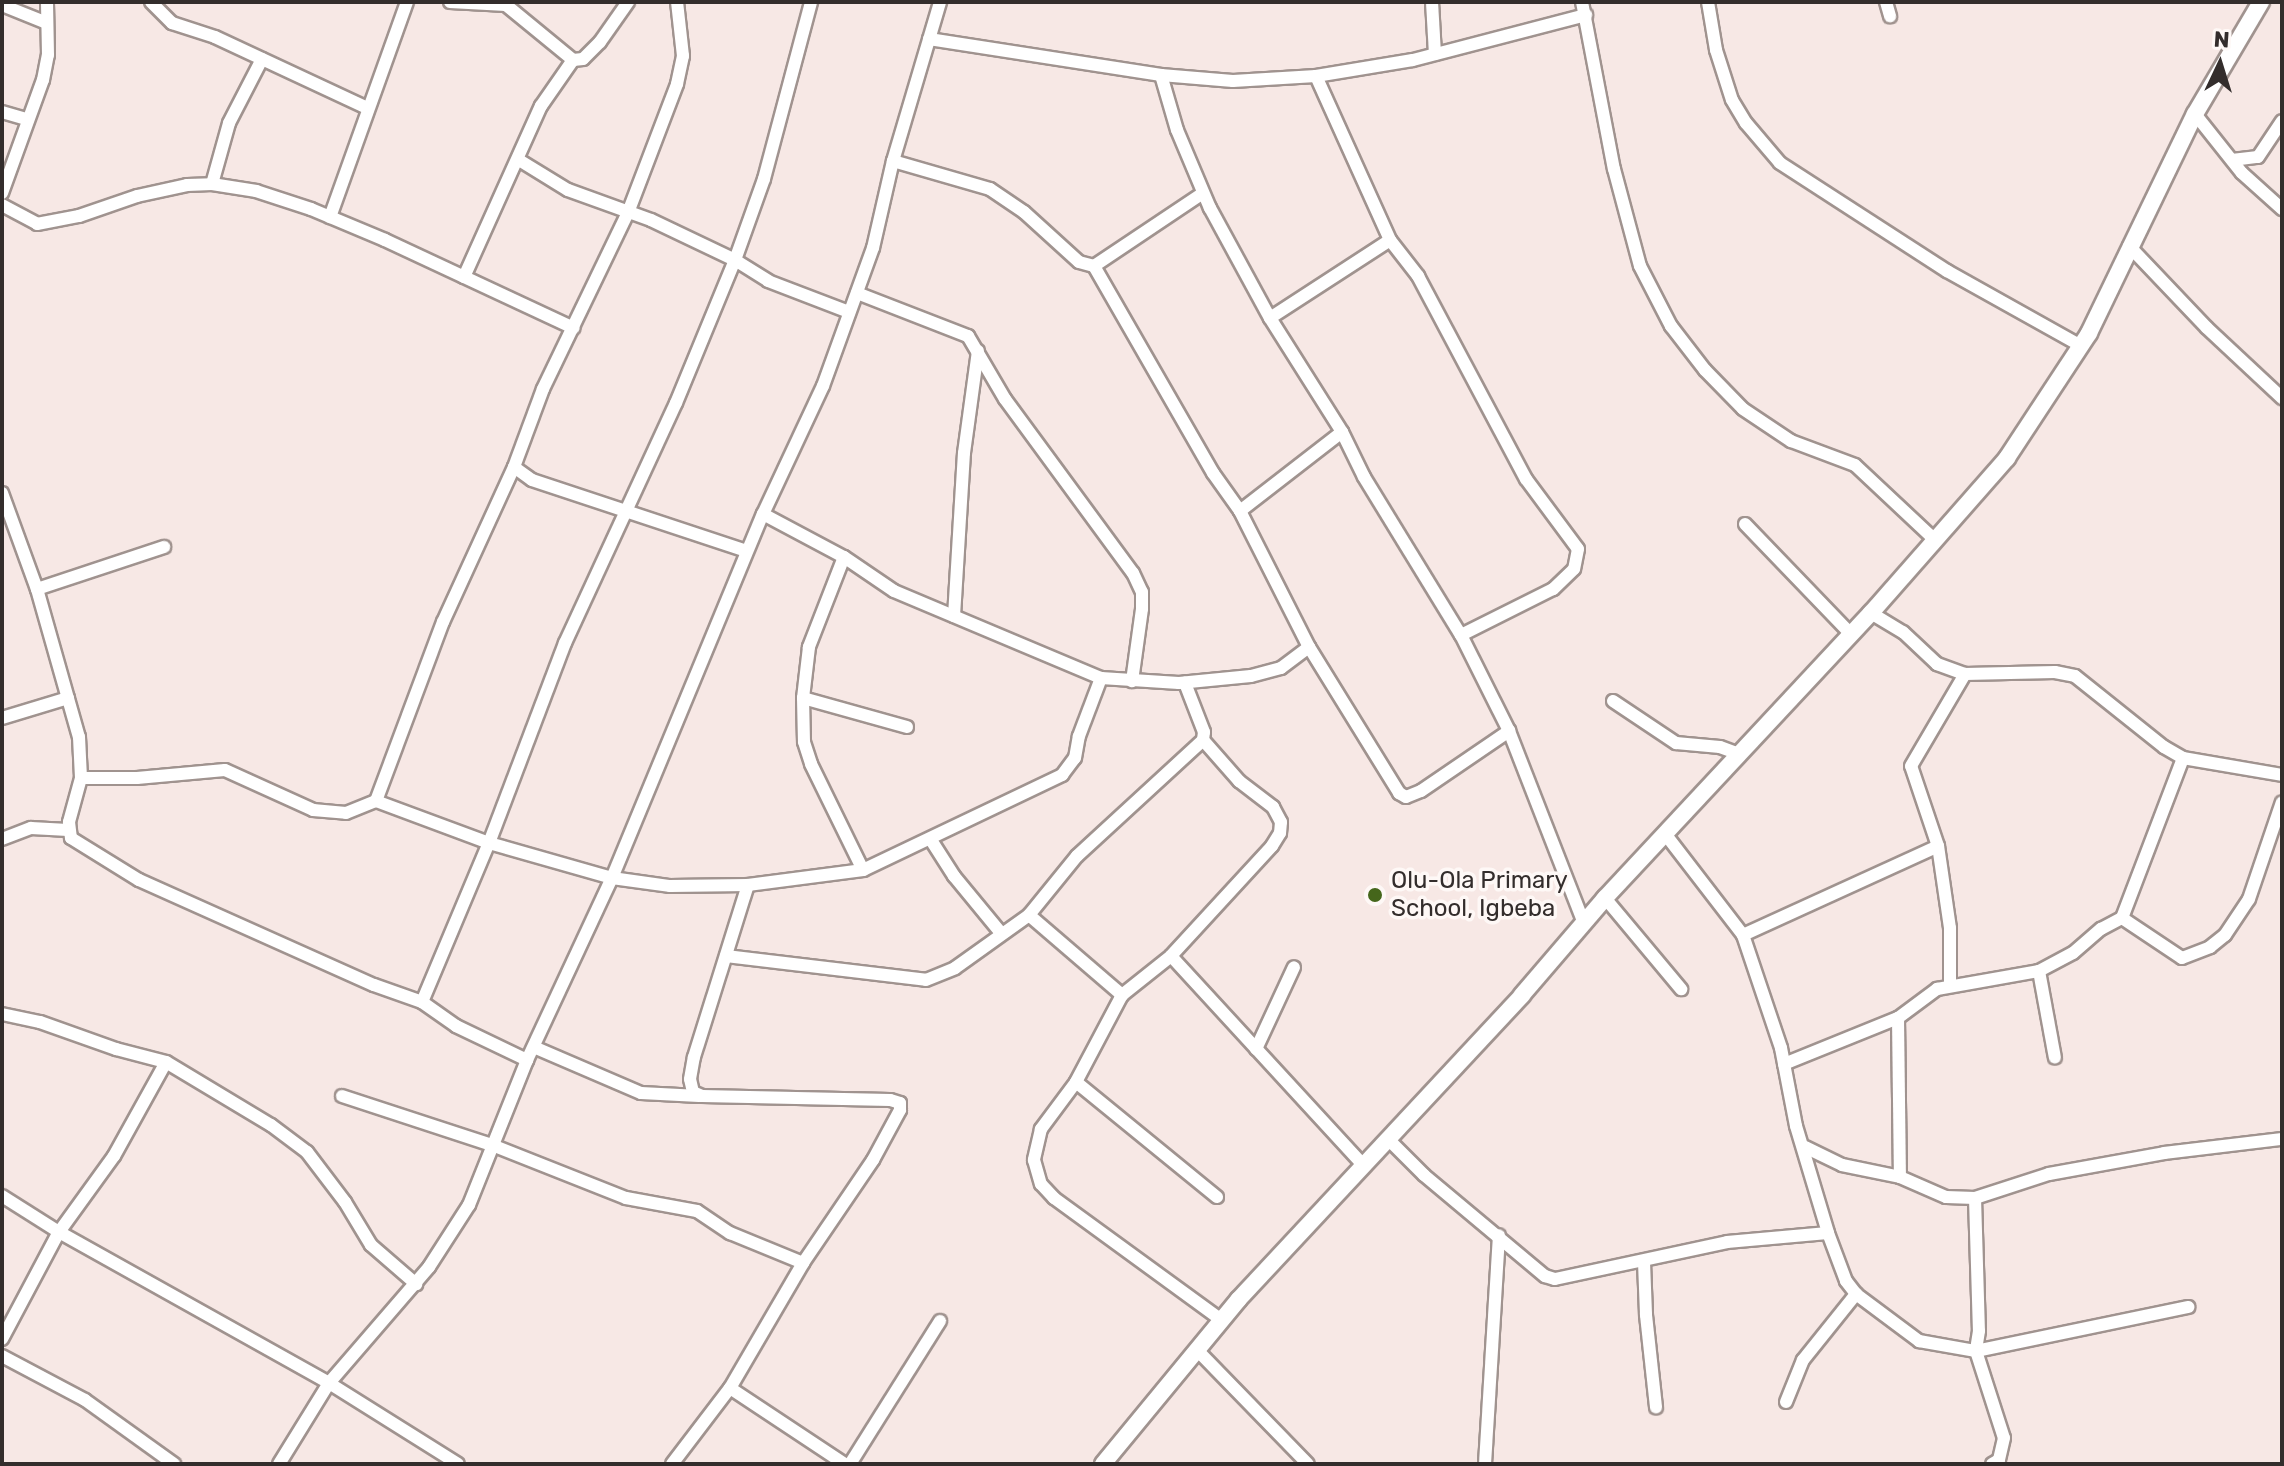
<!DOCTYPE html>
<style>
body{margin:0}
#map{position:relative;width:2284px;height:1466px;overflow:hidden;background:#f7e8e5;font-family:Rubik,sans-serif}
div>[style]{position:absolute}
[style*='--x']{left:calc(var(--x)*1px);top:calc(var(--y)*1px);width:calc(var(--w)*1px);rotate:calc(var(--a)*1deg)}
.roads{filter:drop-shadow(2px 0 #a0938f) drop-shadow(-2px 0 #a0938f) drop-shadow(0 2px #a0938f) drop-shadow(0 -2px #a0938f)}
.street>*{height:12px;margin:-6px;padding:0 6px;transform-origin:6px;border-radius:6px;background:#fff}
.secondary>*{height:16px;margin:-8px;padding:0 8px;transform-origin:8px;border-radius:8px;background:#fff}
.dots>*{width:22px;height:22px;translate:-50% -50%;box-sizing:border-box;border:4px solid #fef8f6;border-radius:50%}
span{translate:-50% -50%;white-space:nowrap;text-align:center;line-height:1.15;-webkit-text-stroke:7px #fef8f6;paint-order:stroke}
.poi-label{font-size:24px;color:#332d2c}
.left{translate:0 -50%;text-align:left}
.frame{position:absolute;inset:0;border:4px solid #332d2c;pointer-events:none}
.north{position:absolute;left:2180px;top:24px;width:80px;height:80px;-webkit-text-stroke:6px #fef8f6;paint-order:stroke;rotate:4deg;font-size:22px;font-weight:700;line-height:32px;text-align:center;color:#332d2c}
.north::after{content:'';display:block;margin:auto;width:28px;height:36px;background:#332d2c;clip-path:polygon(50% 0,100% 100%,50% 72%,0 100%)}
</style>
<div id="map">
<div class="roads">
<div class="street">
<i style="--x:151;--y:2;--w:30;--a:45"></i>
<i style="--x:172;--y:23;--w:45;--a:18"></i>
<i style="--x:215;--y:37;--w:168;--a:25"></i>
<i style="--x:450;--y:2;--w:56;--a:3.1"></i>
<i style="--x:506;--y:5;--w:87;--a:39.4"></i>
<i style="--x:1432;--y:2;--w:52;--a:86.7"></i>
<i style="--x:1582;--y:2;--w:170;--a:79.2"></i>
<i style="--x:1614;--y:169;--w:100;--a:75"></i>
<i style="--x:1640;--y:266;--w:68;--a:62.7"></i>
<i style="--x:1671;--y:326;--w:56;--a:52.3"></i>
<i style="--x:1705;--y:370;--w:54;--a:45.7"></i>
<i style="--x:1743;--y:409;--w:58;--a:33.7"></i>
<i style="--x:1791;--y:441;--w:68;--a:20.6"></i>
<i style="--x:1855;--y:465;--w:111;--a:43.2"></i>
<i style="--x:1708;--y:2;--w:49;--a:80.5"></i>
<i style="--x:1716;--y:50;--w:52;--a:72.3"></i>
<i style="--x:1732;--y:100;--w:27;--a:59"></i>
<i style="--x:1746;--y:123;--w:52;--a:49.6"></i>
<i style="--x:1780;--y:163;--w:199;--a:32.9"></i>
<i style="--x:1947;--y:271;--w:154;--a:29.2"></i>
<i style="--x:1886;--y:2;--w:15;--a:74"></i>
<i style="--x:2;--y:5;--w:48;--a:21.8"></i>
<i style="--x:929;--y:39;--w:235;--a:8.8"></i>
<i style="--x:1161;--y:75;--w:72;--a:4.8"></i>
<i style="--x:1233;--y:81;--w:83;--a:-3.4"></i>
<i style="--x:1316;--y:76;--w:98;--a:-9.4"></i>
<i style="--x:1413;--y:60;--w:179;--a:-14.6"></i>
<i style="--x:1161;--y:75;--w:57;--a:73.8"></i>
<i style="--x:1177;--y:130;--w:85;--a:67.1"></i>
<i style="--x:1210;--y:208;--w:125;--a:61.4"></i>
<i style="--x:1270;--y:318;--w:135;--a:57.7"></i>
<i style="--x:1342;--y:432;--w:50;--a:63.9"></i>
<i style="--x:1364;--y:477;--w:185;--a:58.5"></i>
<i style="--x:1461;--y:635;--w:107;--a:63.4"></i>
<i style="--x:1509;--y:731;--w:206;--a:68.7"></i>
<i style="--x:1316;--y:76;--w:180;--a:65.7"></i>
<i style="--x:1390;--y:240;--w:46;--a:52.1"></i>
<i style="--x:1418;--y:276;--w:230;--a:62"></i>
<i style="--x:1526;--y:479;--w:87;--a:53.4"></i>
<i style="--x:1578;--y:549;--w:20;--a:101"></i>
<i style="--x:1574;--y:569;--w:29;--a:136"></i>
<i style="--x:1553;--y:589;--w:103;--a:153.4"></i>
<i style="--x:2;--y:112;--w:26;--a:16"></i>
<i style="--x:2195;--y:114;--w:75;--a:51.5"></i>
<i style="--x:2242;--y:173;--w:54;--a:42"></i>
<i style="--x:519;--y:160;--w:57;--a:31.5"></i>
<i style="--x:568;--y:190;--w:88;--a:19.9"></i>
<i style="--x:651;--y:220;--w:93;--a:25.5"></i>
<i style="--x:735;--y:260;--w:39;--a:32"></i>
<i style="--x:768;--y:281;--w:87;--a:20.9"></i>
<i style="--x:2232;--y:160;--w:26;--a:-7"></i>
<i style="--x:2258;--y:157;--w:43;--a:-56.3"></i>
<i style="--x:893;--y:161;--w:101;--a:16.1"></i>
<i style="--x:990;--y:189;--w:41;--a:34.1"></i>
<i style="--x:1024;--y:212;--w:74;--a:42.3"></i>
<i style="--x:1079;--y:262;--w:16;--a:15"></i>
<i style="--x:1094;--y:266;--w:131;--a:-33.8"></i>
<i style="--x:212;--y:184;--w:63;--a:-74.4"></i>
<i style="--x:229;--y:123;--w:72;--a:-62.7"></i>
<i style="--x:2;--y:193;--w:120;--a:-70.1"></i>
<i style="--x:43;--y:80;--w:25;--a:-79"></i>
<i style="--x:48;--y:55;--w:53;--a:-91.1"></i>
<i style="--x:2;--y:205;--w:40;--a:28"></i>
<i style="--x:37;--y:224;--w:43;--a:-10.8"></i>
<i style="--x:79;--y:216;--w:61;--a:-19"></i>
<i style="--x:137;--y:196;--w:51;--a:-12.4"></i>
<i style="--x:187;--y:185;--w:25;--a:-2"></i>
<i style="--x:212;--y:184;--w:45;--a:9"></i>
<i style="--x:256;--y:191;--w:58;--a:18.1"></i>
<i style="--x:311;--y:209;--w:80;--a:22.7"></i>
<i style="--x:385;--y:240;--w:208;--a:25"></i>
<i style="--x:330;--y:217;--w:228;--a:-70.3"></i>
<i style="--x:2129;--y:246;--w:113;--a:46.4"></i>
<i style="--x:2207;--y:328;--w:103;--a:43"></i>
<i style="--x:1094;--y:266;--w:239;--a:60.1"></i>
<i style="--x:1213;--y:473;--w:47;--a:54.6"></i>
<i style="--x:1240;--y:511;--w:153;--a:63.1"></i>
<i style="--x:1309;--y:647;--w:172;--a:58.3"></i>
<i style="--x:1399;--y:793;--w:8;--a:30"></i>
<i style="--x:1406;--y:797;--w:16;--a:-22"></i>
<i style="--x:1421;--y:791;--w:107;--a:-34.3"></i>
<i style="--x:464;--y:277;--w:188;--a:-65.8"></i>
<i style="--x:541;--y:106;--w:56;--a:-55.2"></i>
<i style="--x:573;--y:60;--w:10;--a:-6"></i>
<i style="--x:583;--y:59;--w:24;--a:-45"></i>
<i style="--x:600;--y:42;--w:49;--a:-55"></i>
<i style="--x:857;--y:293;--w:119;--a:21.2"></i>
<i style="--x:968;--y:336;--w:73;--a:59.6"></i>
<i style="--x:1005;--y:399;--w:216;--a:53.7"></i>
<i style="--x:1133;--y:573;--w:21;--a:65"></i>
<i style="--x:1142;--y:592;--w:17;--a:90"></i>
<i style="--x:1142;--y:609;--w:73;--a:97.9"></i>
<i style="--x:1270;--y:318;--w:143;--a:-33"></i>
<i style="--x:514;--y:467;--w:22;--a:36"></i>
<i style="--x:532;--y:480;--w:226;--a:18.3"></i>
<i style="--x:2;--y:493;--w:102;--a:70"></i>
<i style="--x:37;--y:589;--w:154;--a:74.2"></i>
<i style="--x:79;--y:737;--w:41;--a:87.2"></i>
<i style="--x:81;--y:778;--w:46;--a:105.3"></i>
<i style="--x:69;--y:822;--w:16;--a:83"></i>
<i style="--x:71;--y:838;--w:80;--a:31.7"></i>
<i style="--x:139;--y:880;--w:257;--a:24.1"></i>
<i style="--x:374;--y:985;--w:51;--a:19.5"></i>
<i style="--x:422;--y:1002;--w:42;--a:35.2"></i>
<i style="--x:456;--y:1026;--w:79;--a:25.6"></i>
<i style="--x:1240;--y:511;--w:129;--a:-37.8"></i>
<i style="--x:763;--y:514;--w:92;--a:28"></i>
<i style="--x:844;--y:557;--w:60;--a:34.2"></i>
<i style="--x:894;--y:591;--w:225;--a:22.8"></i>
<i style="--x:1101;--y:678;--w:78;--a:3.7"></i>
<i style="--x:1179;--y:683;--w:72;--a:-5.6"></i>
<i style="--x:1251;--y:676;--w:31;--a:-15"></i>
<i style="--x:1281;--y:668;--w:35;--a:-37"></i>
<i style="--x:1745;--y:524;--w:153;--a:46.1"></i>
<i style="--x:844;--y:557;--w:97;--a:111.3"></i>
<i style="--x:809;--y:647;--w:51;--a:96.7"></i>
<i style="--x:803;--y:698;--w:44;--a:88.7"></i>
<i style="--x:804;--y:742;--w:23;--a:72"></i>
<i style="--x:811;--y:764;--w:118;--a:63.9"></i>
<i style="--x:37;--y:589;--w:134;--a:-18.3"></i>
<i style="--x:1871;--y:613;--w:37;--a:31"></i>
<i style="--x:1903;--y:632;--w:47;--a:43.3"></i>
<i style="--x:1937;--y:664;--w:30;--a:20"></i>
<i style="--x:1965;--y:674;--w:90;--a:-1.3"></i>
<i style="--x:2055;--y:672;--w:20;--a:11"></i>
<i style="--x:2075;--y:676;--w:114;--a:38.6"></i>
<i style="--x:2164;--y:747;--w:22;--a:30"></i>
<i style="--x:2183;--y:758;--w:100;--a:9.7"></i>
<i style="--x:954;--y:616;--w:163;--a:-86.5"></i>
<i style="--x:964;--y:453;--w:103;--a:-82.2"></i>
<i style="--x:803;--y:698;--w:108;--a:15.6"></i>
<i style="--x:1613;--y:701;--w:76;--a:33.7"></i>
<i style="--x:1676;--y:743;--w:44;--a:5.2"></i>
<i style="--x:1720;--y:747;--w:20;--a:20"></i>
<i style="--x:2;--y:718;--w:69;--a:-16.9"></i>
<i style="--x:1203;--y:740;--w:55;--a:48.7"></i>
<i style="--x:1239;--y:781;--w:43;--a:37.4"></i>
<i style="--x:1273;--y:807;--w:17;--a:62"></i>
<i style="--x:1281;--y:822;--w:11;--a:95"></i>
<i style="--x:1280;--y:833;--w:15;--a:122"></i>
<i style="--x:1272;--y:846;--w:149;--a:132.6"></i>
<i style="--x:1171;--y:956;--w:63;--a:141.5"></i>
<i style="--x:1122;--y:995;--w:98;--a:117.9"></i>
<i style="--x:1076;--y:1082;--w:59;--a:126.7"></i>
<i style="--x:1041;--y:1129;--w:32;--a:103"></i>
<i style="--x:1034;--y:1160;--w:25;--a:74"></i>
<i style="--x:1041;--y:1184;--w:19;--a:47"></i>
<i style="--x:1054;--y:1198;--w:207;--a:36.1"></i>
<i style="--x:81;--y:778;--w:56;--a:0"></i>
<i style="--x:137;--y:778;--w:88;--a:-5.2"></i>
<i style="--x:225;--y:770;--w:97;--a:24.4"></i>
<i style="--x:313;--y:810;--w:33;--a:5"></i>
<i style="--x:346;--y:813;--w:32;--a:-22"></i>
<i style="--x:376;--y:801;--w:121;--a:20.4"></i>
<i style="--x:489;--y:843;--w:128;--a:15.9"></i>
<i style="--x:612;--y:878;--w:59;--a:7.9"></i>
<i style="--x:670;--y:886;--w:78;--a:-0.7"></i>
<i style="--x:748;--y:885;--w:116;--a:-7.4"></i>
<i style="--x:863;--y:870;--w:221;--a:-25.5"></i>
<i style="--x:1062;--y:775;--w:21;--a:-53"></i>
<i style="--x:1075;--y:758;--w:22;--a:-80"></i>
<i style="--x:1079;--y:736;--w:62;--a:-69.2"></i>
<i style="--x:376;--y:801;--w:191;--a:-69.5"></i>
<i style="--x:443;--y:622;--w:170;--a:-65.4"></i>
<i style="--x:514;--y:467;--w:83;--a:-69.6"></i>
<i style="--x:543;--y:389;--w:199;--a:-64.3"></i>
<i style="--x:629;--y:210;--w:135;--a:-69.1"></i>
<i style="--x:677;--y:84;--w:29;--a:-78"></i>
<i style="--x:683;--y:56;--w:54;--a:-96.3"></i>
<i style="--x:1666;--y:835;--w:126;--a:52.4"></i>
<i style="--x:1743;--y:935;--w:119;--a:71.4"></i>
<i style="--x:1781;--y:1048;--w:79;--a:79.1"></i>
<i style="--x:1796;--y:1126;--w:112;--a:73.3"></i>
<i style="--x:1828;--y:1233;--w:51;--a:69.4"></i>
<i style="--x:1846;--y:1281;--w:16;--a:52"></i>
<i style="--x:1856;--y:1294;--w:79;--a:36.7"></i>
<i style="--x:1919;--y:1341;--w:58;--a:10"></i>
<i style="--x:1976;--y:1351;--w:217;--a:-11.7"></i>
<i style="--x:2;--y:839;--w:31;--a:-21"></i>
<i style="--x:31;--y:828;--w:37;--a:3"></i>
<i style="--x:931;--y:840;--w:43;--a:57.4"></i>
<i style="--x:954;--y:876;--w:74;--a:50.5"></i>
<i style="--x:1605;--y:898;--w:119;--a:50.1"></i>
<i style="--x:1029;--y:915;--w:123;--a:40.7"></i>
<i style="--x:2122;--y:918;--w:72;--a:33.7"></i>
<i style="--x:2182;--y:958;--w:30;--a:-21"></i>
<i style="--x:2210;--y:947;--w:19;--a:-39"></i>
<i style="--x:2225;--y:935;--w:43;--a:-56.3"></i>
<i style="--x:2249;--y:899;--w:102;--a:-71.2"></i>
<i style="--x:1743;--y:935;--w:214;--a:-24.5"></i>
<i style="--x:726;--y:956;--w:201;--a:6.8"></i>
<i style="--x:926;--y:980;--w:31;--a:-22"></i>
<i style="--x:955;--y:968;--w:91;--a:-35.6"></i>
<i style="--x:1029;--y:915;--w:76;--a:-50.9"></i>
<i style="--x:1077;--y:856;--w:171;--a:-42.6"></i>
<i style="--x:1203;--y:740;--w:8;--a:-83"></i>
<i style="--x:1204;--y:732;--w:53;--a:-111.2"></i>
<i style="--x:1171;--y:956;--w:282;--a:47.4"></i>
<i style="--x:2039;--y:971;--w:88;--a:79.6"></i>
<i style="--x:1950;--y:985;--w:57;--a:-90"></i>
<i style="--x:1950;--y:928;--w:83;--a:-98.3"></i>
<i style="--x:1938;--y:846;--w:84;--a:-108.6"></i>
<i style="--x:1911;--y:766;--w:107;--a:-59.6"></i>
<i style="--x:422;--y:1002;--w:173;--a:-67.2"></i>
<i style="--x:489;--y:843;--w:214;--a:-69.2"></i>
<i style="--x:565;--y:643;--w:264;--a:-65.2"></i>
<i style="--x:676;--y:403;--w:155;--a:-67.6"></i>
<i style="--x:735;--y:260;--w:86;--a:-70.3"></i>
<i style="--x:764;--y:179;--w:183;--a:-75.1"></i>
<i style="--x:2;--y:1014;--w:39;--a:12"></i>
<i style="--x:40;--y:1022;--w:81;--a:19.6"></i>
<i style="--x:116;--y:1049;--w:52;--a:14.6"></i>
<i style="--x:166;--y:1062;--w:122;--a:31"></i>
<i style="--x:271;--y:1125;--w:45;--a:36.9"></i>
<i style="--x:307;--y:1152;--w:63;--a:52.8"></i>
<i style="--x:345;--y:1202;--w:50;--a:58.8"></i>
<i style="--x:371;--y:1245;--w:60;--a:40.9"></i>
<i style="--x:1898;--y:1018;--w:159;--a:89.3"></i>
<i style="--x:536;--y:1048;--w:114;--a:23.2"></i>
<i style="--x:641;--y:1093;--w:58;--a:3"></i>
<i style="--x:1256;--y:1049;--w:90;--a:-65.1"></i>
<i style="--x:1784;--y:1064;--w:123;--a:-22"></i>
<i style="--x:1898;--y:1018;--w:49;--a:-36.6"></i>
<i style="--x:1937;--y:989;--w:104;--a:-10"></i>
<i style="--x:2039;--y:971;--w:38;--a:-28"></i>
<i style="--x:2073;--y:953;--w:37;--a:-41"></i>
<i style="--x:2101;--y:929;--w:24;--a:-28"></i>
<i style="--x:2122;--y:918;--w:171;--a:-69.1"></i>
<i style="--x:1076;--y:1082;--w:182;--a:39.2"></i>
<i style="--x:342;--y:1096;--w:158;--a:18.1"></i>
<i style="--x:492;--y:1145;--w:144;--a:21.6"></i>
<i style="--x:626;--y:1198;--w:72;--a:10.4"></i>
<i style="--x:697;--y:1211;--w:40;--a:34"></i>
<i style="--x:730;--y:1233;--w:79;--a:22.3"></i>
<i style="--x:1388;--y:1139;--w:51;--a:45"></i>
<i style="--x:1424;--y:1175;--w:158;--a:39.9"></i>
<i style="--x:1545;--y:1276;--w:10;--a:17"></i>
<i style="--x:1555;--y:1279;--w:176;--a:-12.1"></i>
<i style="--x:1727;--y:1242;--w:101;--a:-5.1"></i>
<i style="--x:1805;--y:1147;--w:41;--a:25.9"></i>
<i style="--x:1842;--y:1165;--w:59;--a:11.7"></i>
<i style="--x:1900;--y:1177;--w:50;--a:23.5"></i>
<i style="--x:1946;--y:1197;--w:29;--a:2"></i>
<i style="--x:1975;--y:1198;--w:78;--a:-18"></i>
<i style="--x:2049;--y:1174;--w:117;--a:-10.3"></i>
<i style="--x:2164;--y:1153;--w:119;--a:-6.8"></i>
<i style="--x:2;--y:1196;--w:67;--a:32.3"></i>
<i style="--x:59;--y:1232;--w:309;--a:29.2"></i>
<i style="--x:329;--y:1383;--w:152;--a:32.1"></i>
<i style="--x:1975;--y:1198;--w:133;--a:88.3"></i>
<i style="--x:1979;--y:1331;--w:20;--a:99"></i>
<i style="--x:1976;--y:1351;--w:91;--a:72.2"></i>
<i style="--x:2004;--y:1438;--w:23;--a:103"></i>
<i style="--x:1999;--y:1460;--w:8;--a:150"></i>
<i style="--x:1644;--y:1262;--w:53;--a:87.8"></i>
<i style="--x:1646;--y:1315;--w:93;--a:83.8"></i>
<i style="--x:2;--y:1339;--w:121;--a:-62"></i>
<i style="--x:59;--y:1232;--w:94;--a:-54.1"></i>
<i style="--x:114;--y:1156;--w:107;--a:-61"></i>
<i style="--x:1199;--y:1352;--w:156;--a:45.8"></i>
<i style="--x:2;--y:1356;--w:94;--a:27.9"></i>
<i style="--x:85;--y:1400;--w:110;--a:35.7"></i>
<i style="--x:730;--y:1388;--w:138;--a:33.5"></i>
<i style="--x:1786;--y:1402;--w:45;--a:-68"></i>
<i style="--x:1803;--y:1360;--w:85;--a:-51.2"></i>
<i style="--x:279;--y:1464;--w:95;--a:-58.3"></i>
<i style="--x:329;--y:1383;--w:153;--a:-49.2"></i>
<i style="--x:429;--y:1267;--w:74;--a:-57.2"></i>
<i style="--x:469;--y:1205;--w:156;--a:-68.2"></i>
<i style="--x:527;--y:1060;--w:201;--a:-65"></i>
<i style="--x:612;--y:878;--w:394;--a:-67.5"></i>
<i style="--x:763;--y:514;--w:141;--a:-64.9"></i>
<i style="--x:823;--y:386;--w:147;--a:-70.1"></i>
<i style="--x:873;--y:248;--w:89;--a:-77.1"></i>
<i style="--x:893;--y:161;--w:166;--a:-73.5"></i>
<i style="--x:672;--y:1464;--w:96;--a:-52.7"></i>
<i style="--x:730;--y:1388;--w:145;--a:-59.7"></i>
<i style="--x:803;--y:1263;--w:125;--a:-55.8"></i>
<i style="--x:873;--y:1160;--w:57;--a:-61.6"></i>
<i style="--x:900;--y:1110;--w:7;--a:-90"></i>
<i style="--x:900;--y:1103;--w:10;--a:-163"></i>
<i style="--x:890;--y:1100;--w:188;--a:-178.8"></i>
<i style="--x:702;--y:1096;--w:10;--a:-156"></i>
<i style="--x:693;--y:1092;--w:13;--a:-103"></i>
<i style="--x:690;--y:1079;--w:22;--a:-80"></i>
<i style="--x:694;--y:1057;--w:180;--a:-72.6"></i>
<i style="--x:850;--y:1464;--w:169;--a:-57.8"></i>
<i style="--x:1485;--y:1464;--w:229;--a:-86.5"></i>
</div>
<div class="secondary">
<i style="--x:1103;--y:1464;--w:214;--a:-50.5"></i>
<i style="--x:1239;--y:1299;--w:415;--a:-47"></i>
<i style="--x:1522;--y:995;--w:128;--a:-49.4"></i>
<i style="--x:1605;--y:898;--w:390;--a:-47"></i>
<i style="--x:1871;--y:613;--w:206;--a:-48.7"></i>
<i style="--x:2007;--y:458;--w:149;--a:-56.7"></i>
<i style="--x:2089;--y:333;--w:243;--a:-64.2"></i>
<i style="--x:2195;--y:114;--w:130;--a:-59.5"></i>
</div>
</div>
<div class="dots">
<i style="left:1375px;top:895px;background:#45661b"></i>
</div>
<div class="poi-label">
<span class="left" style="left:1391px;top:895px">Olu-Ola Primary<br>School, Igbeba</span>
</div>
<div class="frame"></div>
<div class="north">N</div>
</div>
